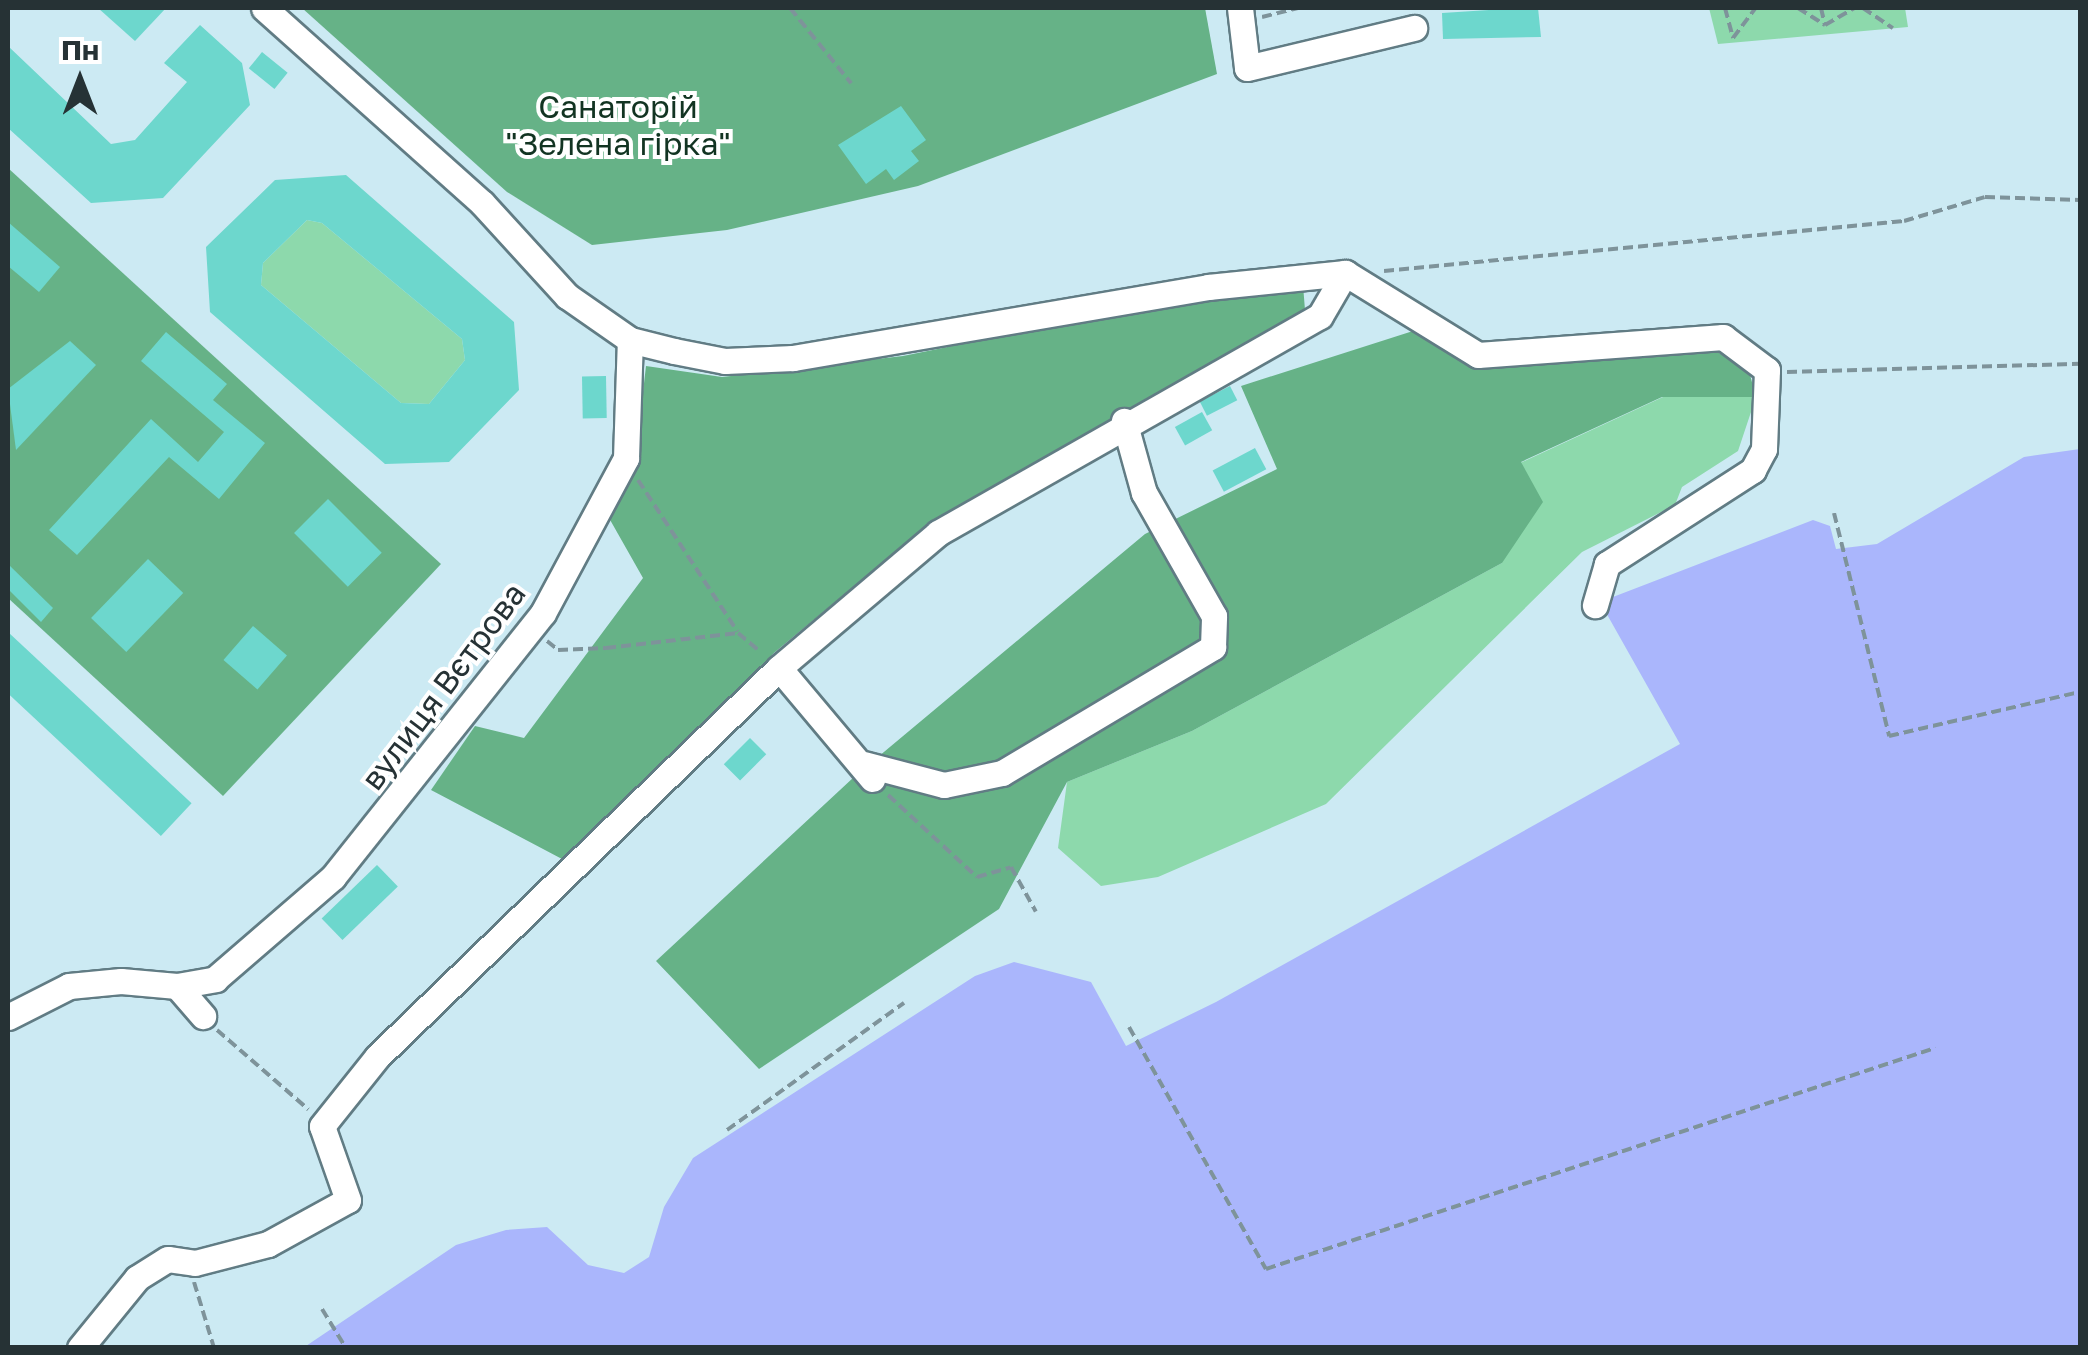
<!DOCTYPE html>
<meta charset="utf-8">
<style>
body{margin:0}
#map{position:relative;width:2088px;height:1355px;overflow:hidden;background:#cceaf3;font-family:"Golos Text",sans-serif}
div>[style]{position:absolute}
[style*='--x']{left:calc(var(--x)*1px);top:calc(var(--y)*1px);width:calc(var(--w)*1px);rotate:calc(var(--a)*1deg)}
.green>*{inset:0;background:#8dd9ac}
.forest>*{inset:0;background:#66b287}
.water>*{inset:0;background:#aab6fc}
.building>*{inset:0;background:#6dd7cd;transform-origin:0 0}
.path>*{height:4px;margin-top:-2px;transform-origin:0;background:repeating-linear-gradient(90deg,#7e939a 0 10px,transparent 0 15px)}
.roads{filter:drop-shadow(2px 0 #617c84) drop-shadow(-2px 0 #617c84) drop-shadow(0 2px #617c84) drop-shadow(0 -2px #617c84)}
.minor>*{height:25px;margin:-12.5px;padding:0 12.5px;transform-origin:12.5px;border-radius:12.5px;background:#fff}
span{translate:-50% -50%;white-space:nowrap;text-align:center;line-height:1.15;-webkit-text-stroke:8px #fff;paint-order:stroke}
.park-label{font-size:32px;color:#123422}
.street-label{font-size:32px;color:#263235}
.frame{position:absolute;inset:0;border:10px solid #263235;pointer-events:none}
.north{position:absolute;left:30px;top:30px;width:100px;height:100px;-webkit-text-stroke:8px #fff;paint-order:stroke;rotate:0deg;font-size:28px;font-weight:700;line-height:40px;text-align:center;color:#263235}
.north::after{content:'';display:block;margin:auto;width:35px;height:45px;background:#263235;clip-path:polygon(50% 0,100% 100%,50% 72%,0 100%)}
</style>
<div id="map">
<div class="green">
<i style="clip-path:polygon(1709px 8px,1905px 8px,1908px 27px,1718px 44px)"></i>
<i style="clip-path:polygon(307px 220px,322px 223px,462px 339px,465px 360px,429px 404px,401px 403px,261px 285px,263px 263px)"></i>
<i style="clip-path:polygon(1663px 397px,1756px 397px,1738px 451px,1682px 487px,1675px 505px,1582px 552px,1326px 804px,1158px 877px,1101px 886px,1058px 848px,1067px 782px,1192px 731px,1502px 563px,1520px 463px)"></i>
</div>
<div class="forest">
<i style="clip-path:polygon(302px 8px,1205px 8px,1217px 74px,918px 186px,727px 230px,592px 245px,507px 192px)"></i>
<i style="clip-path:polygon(8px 168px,441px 564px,223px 796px,8px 598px)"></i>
<i style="clip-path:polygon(1303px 285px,1305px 310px,934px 520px,775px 652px,562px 859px,431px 790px,475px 726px,524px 738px,643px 578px,609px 518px,637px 444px,646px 366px,722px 377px,903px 356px,1238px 288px)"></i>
<i style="clip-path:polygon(1413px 331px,1467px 363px,1652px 342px,1709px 347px,1749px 371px,1756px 397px,1662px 397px,1521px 462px,1543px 502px,1502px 563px,1192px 731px,1067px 782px,999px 909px,759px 1069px,656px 961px,854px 777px,1145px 534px,1277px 469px,1241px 386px)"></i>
</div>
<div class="water">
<i style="clip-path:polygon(2080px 449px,2080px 1347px,303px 1348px,456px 1245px,506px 1230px,547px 1227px,588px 1265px,624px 1273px,649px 1257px,664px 1207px,693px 1158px,975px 976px,1014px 962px,1091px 982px,1126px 1046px,1216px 1002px,1680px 744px,1600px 602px,1813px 520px,1830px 526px,1836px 549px,1877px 544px,2024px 457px)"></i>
</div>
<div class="building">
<i style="clip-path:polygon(98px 8px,166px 8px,135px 41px)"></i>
<i style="clip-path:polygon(1520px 8px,1538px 8px,1541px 37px,1443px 39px,1442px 13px)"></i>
<i style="clip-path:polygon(200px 25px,242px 63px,250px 105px,163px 198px,91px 203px,8px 128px,8px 46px,111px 144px,135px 140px,187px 82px,164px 63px)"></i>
<i style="left:262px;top:52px;width:33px;height:21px;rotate:39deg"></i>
<i style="clip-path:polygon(901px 106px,926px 140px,911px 151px,919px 161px,894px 180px,886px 169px,866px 184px,838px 145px)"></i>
<i style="clip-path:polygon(evenodd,346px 175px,514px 322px,519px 390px,449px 462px,385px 464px,210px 312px,206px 247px,275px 180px,346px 175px,307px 220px,322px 223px,462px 339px,465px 360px,429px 404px,401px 403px,261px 285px,263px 263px,307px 220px)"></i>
<i style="clip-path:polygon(8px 222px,60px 267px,39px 292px,8px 266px)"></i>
<i style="clip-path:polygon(166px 332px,227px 384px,213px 400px,265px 443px,219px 499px,169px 457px,77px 555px,49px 530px,151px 419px,198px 462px,224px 432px,141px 361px)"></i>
<i style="clip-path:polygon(70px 341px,96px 365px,16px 450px,8px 389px)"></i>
<i style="left:606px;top:376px;width:42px;height:24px;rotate:89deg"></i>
<i style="left:1230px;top:386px;width:16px;height:34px;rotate:63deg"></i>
<i style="left:1202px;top:412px;width:21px;height:31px;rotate:61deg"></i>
<i style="left:1255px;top:448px;width:24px;height:48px;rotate:62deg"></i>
<i style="left:328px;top:499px;width:76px;height:48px;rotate:45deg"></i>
<i style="left:148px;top:559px;width:49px;height:82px;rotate:44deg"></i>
<i style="clip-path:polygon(8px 564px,53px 608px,41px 622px,8px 589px)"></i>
<i style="left:253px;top:626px;width:45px;height:45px;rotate:41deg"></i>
<i style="left:8px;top:632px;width:251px;height:45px;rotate:43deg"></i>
<i style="left:750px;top:738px;width:23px;height:37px;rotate:45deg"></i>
<i style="left:377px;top:865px;width:30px;height:77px;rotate:46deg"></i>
</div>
<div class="path">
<i style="--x:790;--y:8;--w:97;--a:50.9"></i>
<i style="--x:1725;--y:8;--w:31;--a:75"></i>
<i style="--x:1798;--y:8;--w:32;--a:32"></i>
<i style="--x:1825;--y:25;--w:34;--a:-30"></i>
<i style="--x:1821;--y:8;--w:17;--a:77"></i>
<i style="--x:1863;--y:8;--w:36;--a:34"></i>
<i style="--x:1262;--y:17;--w:38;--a:-14"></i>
<i style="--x:1733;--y:38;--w:38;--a:-53"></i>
<i style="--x:1384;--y:271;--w:522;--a:-5.49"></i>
<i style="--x:1904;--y:221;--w:84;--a:-16.5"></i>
<i style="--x:1985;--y:197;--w:95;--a:1.8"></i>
<i style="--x:1787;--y:372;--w:293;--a:-1.6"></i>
<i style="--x:638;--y:480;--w:181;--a:56.7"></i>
<i style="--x:1834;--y:513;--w:230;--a:76.1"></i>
<i style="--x:1889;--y:736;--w:196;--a:-13"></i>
<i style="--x:547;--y:641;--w:14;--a:39"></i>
<i style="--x:558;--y:650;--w:48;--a:-2.4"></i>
<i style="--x:606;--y:648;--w:133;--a:-6.5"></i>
<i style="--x:738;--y:633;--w:30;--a:40"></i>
<i style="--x:888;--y:795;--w:121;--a:42.7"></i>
<i style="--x:977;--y:877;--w:35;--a:-16"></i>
<i style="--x:1011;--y:867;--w:51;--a:60.9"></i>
<i style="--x:1129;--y:1027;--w:278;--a:60.5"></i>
<i style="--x:1266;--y:1269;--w:705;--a:-18.28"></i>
<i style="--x:217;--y:1030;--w:121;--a:41"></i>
<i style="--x:727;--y:1130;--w:218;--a:-35.7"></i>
<i style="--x:194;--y:1282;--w:69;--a:73.1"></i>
<i style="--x:322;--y:1309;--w:46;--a:58.4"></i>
</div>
<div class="roads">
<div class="minor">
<i style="--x:264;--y:8;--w:292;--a:41.8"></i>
<i style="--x:482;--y:203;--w:126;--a:47.6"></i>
<i style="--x:567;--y:296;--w:77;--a:34.9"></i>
<i style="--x:630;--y:340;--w:45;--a:14"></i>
<i style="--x:674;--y:351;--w:52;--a:11.1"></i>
<i style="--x:725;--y:361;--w:68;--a:-2.5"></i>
<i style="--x:793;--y:358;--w:421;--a:-9.7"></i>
<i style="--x:1208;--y:287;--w:138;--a:-5.8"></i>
<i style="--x:1345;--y:273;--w:156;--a:31.7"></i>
<i style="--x:1478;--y:355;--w:246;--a:-4.2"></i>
<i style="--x:1723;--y:337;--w:55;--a:36.9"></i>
<i style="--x:1767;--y:370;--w:79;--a:92.2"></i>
<i style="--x:1764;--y:449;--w:24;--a:118"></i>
<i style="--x:1753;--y:470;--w:174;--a:147.2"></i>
<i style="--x:1607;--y:564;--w:43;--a:106.3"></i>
<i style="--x:1240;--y:8;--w:60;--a:83.3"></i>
<i style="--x:1247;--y:68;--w:172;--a:-13.5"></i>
<i style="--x:779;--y:668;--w:145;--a:50"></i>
<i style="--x:864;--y:764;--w:83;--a:14.7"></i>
<i style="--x:944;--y:785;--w:59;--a:-11.7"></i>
<i style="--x:1002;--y:773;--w:246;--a:-30.8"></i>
<i style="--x:1213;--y:647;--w:31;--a:-88"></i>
<i style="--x:1214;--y:616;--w:142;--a:-119.6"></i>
<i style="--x:1144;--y:493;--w:75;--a:-105.5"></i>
<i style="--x:177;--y:986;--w:39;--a:-10"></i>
<i style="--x:215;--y:979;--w:156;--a:-40.8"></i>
<i style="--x:333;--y:877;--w:337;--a:-51.5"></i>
<i style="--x:543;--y:613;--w:176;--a:-61.8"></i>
<i style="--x:626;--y:458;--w:118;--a:-88.1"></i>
<i style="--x:8;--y:1017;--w:68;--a:-26.9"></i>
<i style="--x:69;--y:986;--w:52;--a:-5.5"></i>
<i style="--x:121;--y:981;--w:56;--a:5.1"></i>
<i style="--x:177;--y:986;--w:40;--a:49"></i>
<i style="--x:80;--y:1348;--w:90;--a:-50.8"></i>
<i style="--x:137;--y:1278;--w:36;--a:-32"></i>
<i style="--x:168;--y:1259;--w:27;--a:8"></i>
<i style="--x:195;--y:1263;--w:75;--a:-14.6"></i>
<i style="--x:268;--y:1244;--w:91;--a:-28.8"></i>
<i style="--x:348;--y:1200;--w:78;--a:-109.4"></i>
<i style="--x:322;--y:1126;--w:88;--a:-51.4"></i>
<i style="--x:377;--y:1057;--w:559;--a:-44.06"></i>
<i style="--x:779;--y:668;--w:209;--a:-40.3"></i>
<i style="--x:938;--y:533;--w:439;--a:-29.6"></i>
<i style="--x:1320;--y:316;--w:50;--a:-59.8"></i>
</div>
</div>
<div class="park-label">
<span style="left:618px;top:125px">Санаторій<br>"Зелена гірка"</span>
</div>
<div class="street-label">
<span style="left:443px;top:686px;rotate:-53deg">вулиця Вєтрова</span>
</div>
<div class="frame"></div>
<div class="north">Пн</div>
</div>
